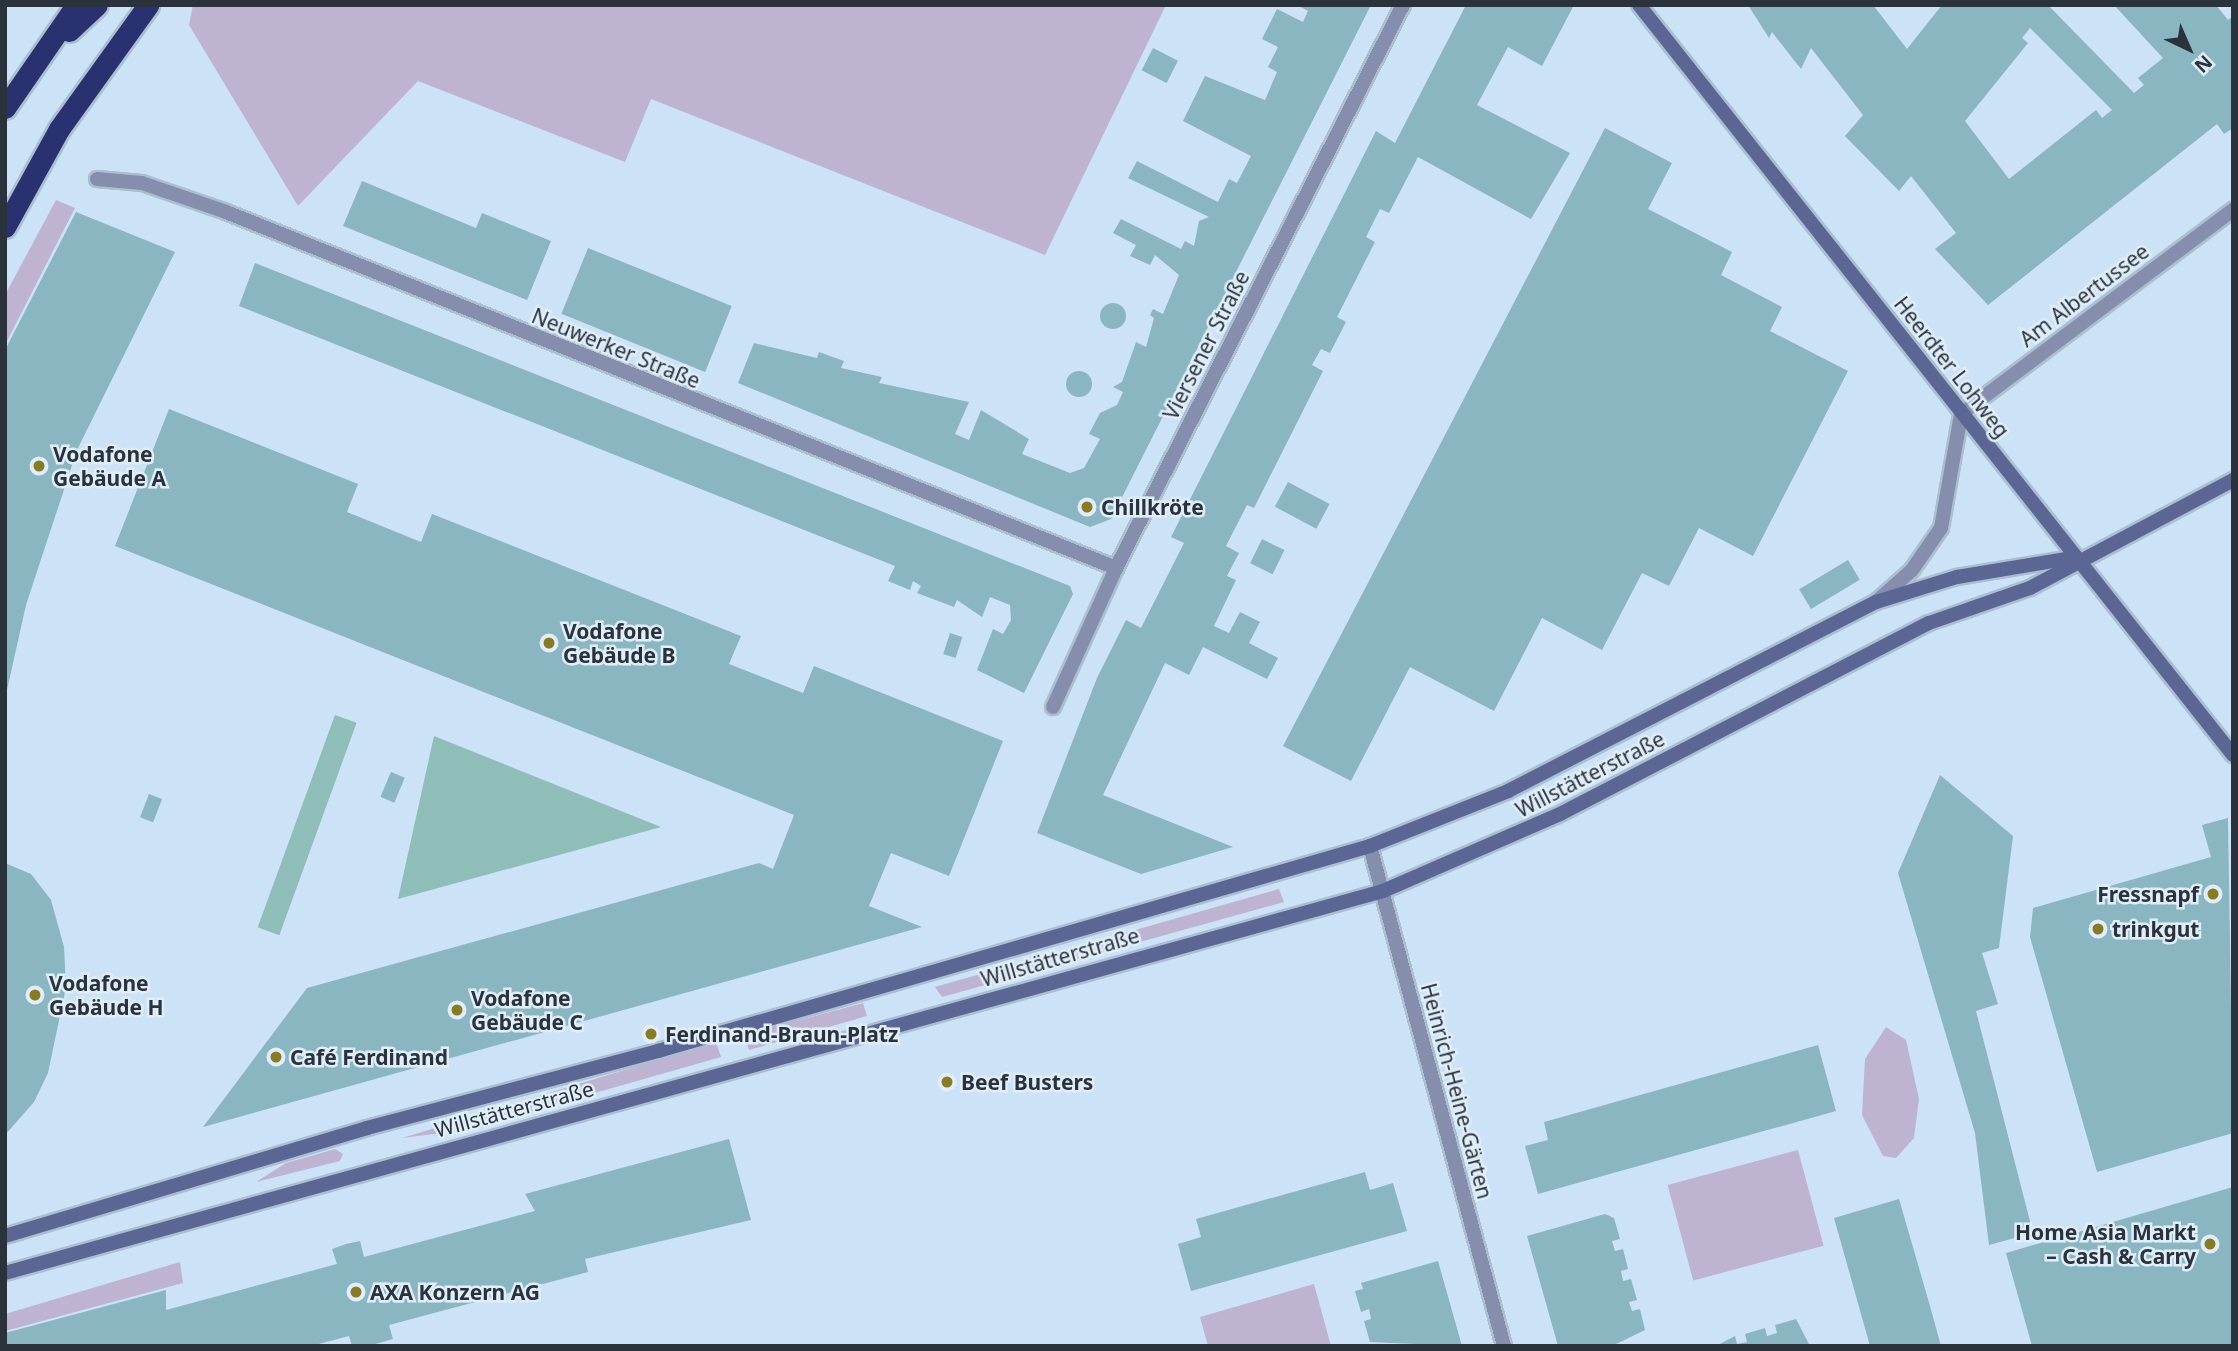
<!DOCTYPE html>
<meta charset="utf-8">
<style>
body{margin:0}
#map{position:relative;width:2238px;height:1351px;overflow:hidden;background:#cbe2f7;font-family:"Noto Sans",sans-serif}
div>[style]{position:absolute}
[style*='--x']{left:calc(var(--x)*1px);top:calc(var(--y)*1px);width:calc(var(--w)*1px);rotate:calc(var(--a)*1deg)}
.green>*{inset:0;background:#bfb3d2;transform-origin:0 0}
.water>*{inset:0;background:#8fbdb8;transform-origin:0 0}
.building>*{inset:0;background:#8ab6c2;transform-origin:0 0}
.round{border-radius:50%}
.roads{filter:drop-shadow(2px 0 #abbfd1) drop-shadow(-2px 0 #abbfd1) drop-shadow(0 2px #abbfd1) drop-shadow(0 -2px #abbfd1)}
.street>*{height:14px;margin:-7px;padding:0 7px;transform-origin:7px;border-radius:7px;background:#868eae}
.secondary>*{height:14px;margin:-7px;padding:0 7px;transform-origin:7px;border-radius:7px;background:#5c6695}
.highway>*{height:21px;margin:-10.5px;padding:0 10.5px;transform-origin:10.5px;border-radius:10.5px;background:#293171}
.dots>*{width:19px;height:19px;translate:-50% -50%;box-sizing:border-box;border:4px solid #e0eefb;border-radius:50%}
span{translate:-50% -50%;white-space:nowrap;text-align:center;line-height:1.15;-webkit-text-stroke:5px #e0eefb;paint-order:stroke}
.street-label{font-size:21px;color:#2a333b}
.poi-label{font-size:21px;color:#2a333b;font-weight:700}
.left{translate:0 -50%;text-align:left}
.right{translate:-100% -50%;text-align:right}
.frame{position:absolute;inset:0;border:7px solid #2a333b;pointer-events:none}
.north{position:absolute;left:2154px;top:14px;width:70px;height:70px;-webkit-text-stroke:5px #e0eefb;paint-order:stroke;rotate:136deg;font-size:19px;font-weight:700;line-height:28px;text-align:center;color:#2a333b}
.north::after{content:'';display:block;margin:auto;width:24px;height:32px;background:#2a333b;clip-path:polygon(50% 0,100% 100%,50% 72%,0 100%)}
</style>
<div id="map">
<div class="green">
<i style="clip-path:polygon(193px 5px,1166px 5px,1045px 255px,651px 99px,625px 162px,418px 81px,298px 206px,189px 25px)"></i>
<i style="clip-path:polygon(56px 200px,75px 208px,5px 345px,5px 295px)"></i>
<i style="clip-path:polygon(1279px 889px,1284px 902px,942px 997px,935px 987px)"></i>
<i style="clip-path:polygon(863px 1003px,867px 1016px,749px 1050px,744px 1035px)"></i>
<i style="clip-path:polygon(1886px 1027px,1906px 1040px,1919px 1099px,1914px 1138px,1896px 1158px,1883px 1156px,1862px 1115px,1865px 1059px)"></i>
<i style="clip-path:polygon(716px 1042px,721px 1057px,465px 1130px,402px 1138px)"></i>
<i style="clip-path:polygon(335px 1149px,343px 1154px,340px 1161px,256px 1182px,286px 1163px)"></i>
<i style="left:1798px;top:1150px;width:99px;height:135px;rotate:75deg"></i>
<i style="clip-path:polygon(180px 1262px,183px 1283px,5px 1331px,5px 1314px)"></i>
<i style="clip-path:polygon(1314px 1284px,1331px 1346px,1208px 1346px,1200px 1317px)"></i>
</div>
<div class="water">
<i style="left:335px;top:715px;width:23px;height:226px;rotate:20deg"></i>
<i style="clip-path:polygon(434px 736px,661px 827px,398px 899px)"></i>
</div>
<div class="building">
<i style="clip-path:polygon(1297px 5px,1371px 5px,1111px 519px,1090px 527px,738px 383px,754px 343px,817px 358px,819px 352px,844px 361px,841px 368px,882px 377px,879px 383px,969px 402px,955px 434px,969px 440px,981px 410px,1029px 439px,1022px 454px,1070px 473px,1084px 468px,1100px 439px,1089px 434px,1100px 413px,1117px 405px,1123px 392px,1113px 387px,1122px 382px,1136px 342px,1146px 347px,1154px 318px,1150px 315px,1153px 309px,1163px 314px,1179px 275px,1155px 255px,1150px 265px,1130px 256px,1136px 245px,1113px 233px,1121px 219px,1181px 249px,1185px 241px,1194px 246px,1199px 221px,1209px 217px,1128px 178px,1137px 161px,1218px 202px,1229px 179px,1237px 183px,1251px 156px,1183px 121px,1205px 76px,1265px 100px,1277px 72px,1268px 67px,1278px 47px,1262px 39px,1277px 9px,1303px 22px,1308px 11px)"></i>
<i style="clip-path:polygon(1466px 5px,1574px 5px,1542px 66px,1508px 47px,1477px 105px,1570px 153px,1531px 219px,1418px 157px,1389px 213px,1380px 209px,1366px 237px,1375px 242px,1337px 317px,1346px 322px,1330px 353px,1321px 349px,1312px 365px,1323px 371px,1254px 508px,1247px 505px,1226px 546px,1239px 553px,1227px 576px,1236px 580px,1214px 626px,1229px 633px,1240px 612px,1260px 622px,1249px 643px,1278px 658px,1267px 679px,1203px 647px,1189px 675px,1165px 663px,1103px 795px,1233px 847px,1141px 874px,1037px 833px,1097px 678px,1126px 620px,1141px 628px,1184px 543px,1171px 537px,1376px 131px,1395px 143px)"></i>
<i style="clip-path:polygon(evenodd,1748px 5px,1873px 5px,1907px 49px,1942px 5px,2048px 5px,2134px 93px,2144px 85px,2138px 78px,2163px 58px,2114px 5px,2216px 5px,2228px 20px,2233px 16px,2233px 128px,2224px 134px,2217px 124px,1988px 305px,1935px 249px,1956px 233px,1911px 176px,1899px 191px,1845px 136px,1863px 115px,1811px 48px,1801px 69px,1772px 32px,1769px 38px,1748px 5px,2030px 28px,2112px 110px,2102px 118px,2096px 110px,2009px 179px,1965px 121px,2028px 43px,2022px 38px,2030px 28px)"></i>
<i style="left:1153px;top:48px;width:28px;height:25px;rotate:27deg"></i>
<i style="clip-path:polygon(1605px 128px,1672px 163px,1648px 209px,1732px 252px,1721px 275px,1782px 307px,1770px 331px,1848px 371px,1753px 556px,1699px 528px,1669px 586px,1642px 573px,1602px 650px,1542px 618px,1494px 711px,1410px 667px,1351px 781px,1283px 746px)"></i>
<i style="clip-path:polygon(362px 181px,476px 228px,482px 213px,551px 241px,527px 300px,343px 226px)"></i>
<i style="clip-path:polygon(76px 212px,175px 252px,77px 450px,26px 605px,5px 699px,5px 350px)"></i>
<i style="left:588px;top:248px;width:155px;height:71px;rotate:22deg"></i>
<i style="clip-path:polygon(255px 263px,1070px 586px,1073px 594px,1024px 693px,977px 670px,993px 629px,1003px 634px,1011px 620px,1010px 605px,990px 597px,982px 617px,957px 600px,954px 607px,917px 593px,921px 586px,913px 581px,910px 590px,888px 581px,895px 566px,239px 306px)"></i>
<i class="round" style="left:1100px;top:303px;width:26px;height:26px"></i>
<i class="round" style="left:1066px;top:371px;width:26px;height:26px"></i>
<i style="clip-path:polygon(169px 409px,358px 484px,347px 512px,421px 542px,432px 514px,741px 636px,729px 664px,803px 693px,814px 666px,1003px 741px,949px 876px,891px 853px,869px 906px,922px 927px,203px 1127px,307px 988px,759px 863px,773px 869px,794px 815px,115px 546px)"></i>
<i style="left:1288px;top:482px;width:47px;height:28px;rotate:28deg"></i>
<i style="left:1262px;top:539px;width:25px;height:27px;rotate:26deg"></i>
<i style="left:1848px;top:560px;width:23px;height:57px;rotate:59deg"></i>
<i style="left:950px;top:633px;width:13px;height:22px;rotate:18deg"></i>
<i style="left:391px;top:772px;width:15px;height:27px;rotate:23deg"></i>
<i style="clip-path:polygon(1940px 775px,2013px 836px,1999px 948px,1982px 953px,1998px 1004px,1976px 1011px,2033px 1233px,1989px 1245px,1975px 1133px,1898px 873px)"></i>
<i style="left:149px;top:794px;width:14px;height:25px;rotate:21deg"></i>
<i style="clip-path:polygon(2228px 818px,2233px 1133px,2097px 1172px,2030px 937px,2033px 908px,2211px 857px,2202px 825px)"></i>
<i style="clip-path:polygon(5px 863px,31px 874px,51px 900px,64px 947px,66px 987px,48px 1073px,34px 1102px,5px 1135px)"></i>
<i style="clip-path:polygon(1818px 1045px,1836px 1111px,1538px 1194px,1525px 1146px,1548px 1140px,1544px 1122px)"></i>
<i style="clip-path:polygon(729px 1139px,751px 1220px,585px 1259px,588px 1272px,389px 1325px,393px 1339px,368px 1346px,352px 1346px,349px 1336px,311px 1346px,5px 1346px,5px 1333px,166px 1290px,166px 1310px,337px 1264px,332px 1249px,346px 1244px,360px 1241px,364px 1257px,535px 1211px,525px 1194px)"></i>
<i style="clip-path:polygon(1365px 1172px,1370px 1190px,1393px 1183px,1407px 1231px,1191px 1291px,1178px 1244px,1201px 1237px,1196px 1219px)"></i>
<i style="clip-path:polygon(2233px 1187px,2233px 1346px,2032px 1346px,2006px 1253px)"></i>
<i style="clip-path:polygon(1899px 1199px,1930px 1306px,1941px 1346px,1870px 1346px,1834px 1218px)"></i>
<i style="clip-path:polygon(1605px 1214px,1614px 1218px,1620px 1239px,1612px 1241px,1615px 1251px,1623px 1249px,1628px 1269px,1621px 1271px,1623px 1281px,1631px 1279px,1637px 1300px,1629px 1302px,1632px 1311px,1640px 1309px,1645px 1330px,1612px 1346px,1558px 1346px,1527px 1236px)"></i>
<i style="clip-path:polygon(1438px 1261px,1462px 1346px,1370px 1342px,1364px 1321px,1371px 1319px,1369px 1309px,1361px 1312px,1355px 1291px,1363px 1289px,1361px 1283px)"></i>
<i style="clip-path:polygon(1796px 1319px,1810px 1346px,1716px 1346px,1735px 1336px,1737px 1344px,1747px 1342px,1745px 1334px,1765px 1328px,1767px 1336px,1777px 1333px,1775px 1325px)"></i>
</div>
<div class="roads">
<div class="street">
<i style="--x:97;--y:179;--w:45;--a:5.1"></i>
<i style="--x:142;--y:183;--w:89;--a:19"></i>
<i style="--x:226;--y:212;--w:959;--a:21.8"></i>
<i style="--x:1876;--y:602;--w:48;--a:-41.6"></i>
<i style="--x:1912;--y:570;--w:51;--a:-55.4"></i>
<i style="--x:1941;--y:528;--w:116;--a:-80"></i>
<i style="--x:1961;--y:414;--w:340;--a:-36.9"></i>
<i style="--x:1053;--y:707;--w:153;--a:-65.6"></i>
<i style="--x:1116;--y:568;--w:632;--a:-62.99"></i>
<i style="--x:1370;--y:846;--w:518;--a:75"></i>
</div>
<div class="secondary">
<i style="--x:1639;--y:5;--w:957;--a:51.62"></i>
<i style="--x:5;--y:1236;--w:378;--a:-16.6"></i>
<i style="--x:367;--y:1128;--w:301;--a:-14.8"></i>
<i style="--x:658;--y:1051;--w:741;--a:-16.06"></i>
<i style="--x:1370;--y:846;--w:149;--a:-21.7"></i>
<i style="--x:1508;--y:791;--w:414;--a:-27.2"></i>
<i style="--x:1876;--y:602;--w:85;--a:-17.2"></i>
<i style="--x:1957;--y:577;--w:117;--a:-9.4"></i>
<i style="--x:5;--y:1273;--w:1430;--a:-15.49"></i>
<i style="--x:1383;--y:891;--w:195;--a:-23.5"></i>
<i style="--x:1562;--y:813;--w:413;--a:-27.4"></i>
<i style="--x:1929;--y:623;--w:107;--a:-19.1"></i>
<i style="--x:2030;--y:588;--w:230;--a:-28"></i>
</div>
<div class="highway">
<i style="--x:69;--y:31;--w:38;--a:-43"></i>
<i style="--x:5;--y:108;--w:125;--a:-55.4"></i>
<i style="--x:5;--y:227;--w:112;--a:-61.1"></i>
<i style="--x:59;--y:129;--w:153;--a:-54.3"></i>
</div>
</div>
<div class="dots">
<i style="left:39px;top:466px;background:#887b20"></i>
<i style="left:1087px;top:507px;background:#887b20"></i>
<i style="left:549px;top:643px;background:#887b20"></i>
<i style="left:2213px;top:894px;background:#887b20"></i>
<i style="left:2098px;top:929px;background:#887b20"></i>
<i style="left:35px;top:995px;background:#887b20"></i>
<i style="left:457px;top:1010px;background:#887b20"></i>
<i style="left:651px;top:1034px;background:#887b20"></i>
<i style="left:276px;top:1057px;background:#887b20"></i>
<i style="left:947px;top:1082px;background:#887b20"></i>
<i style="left:2210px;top:1244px;background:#887b20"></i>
<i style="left:356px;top:1292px;background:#887b20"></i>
</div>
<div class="street-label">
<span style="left:2084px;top:295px;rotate:-37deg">Am Albertussee</span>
<span style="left:1206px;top:345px;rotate:-63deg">Viersener Straße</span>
<span style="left:616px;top:348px;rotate:22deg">Neuwerker Straße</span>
<span style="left:1952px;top:367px;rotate:52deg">Heerdter Lohweg</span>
<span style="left:1590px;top:774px;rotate:-27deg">Willstätterstraße</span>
<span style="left:1060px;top:957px;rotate:-16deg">Willstätterstraße</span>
<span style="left:1457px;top:1091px;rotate:75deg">Heinrich-Heine-Gärten</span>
<span style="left:514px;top:1109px;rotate:-15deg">Willstätterstraße</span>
</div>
<div class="poi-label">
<span class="left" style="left:53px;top:466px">Vodafone<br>Gebäude A</span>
<span class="left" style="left:1101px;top:507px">Chillkröte</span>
<span class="left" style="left:563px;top:643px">Vodafone<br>Gebäude B</span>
<span class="right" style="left:2199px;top:894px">Fressnapf</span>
<span class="left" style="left:2112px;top:929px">trinkgut</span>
<span class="left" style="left:49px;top:995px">Vodafone<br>Gebäude H</span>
<span class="left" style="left:471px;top:1010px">Vodafone<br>Gebäude C</span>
<span class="left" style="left:665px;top:1034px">Ferdinand-Braun-Platz</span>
<span class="left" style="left:290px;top:1057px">Café Ferdinand</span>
<span class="left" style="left:961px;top:1082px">Beef Busters</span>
<span class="right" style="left:2196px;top:1244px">Home Asia Markt<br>– Cash &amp; Carry</span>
<span class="left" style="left:370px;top:1292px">AXA Konzern AG</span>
</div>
<div class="frame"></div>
<div class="north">N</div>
</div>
